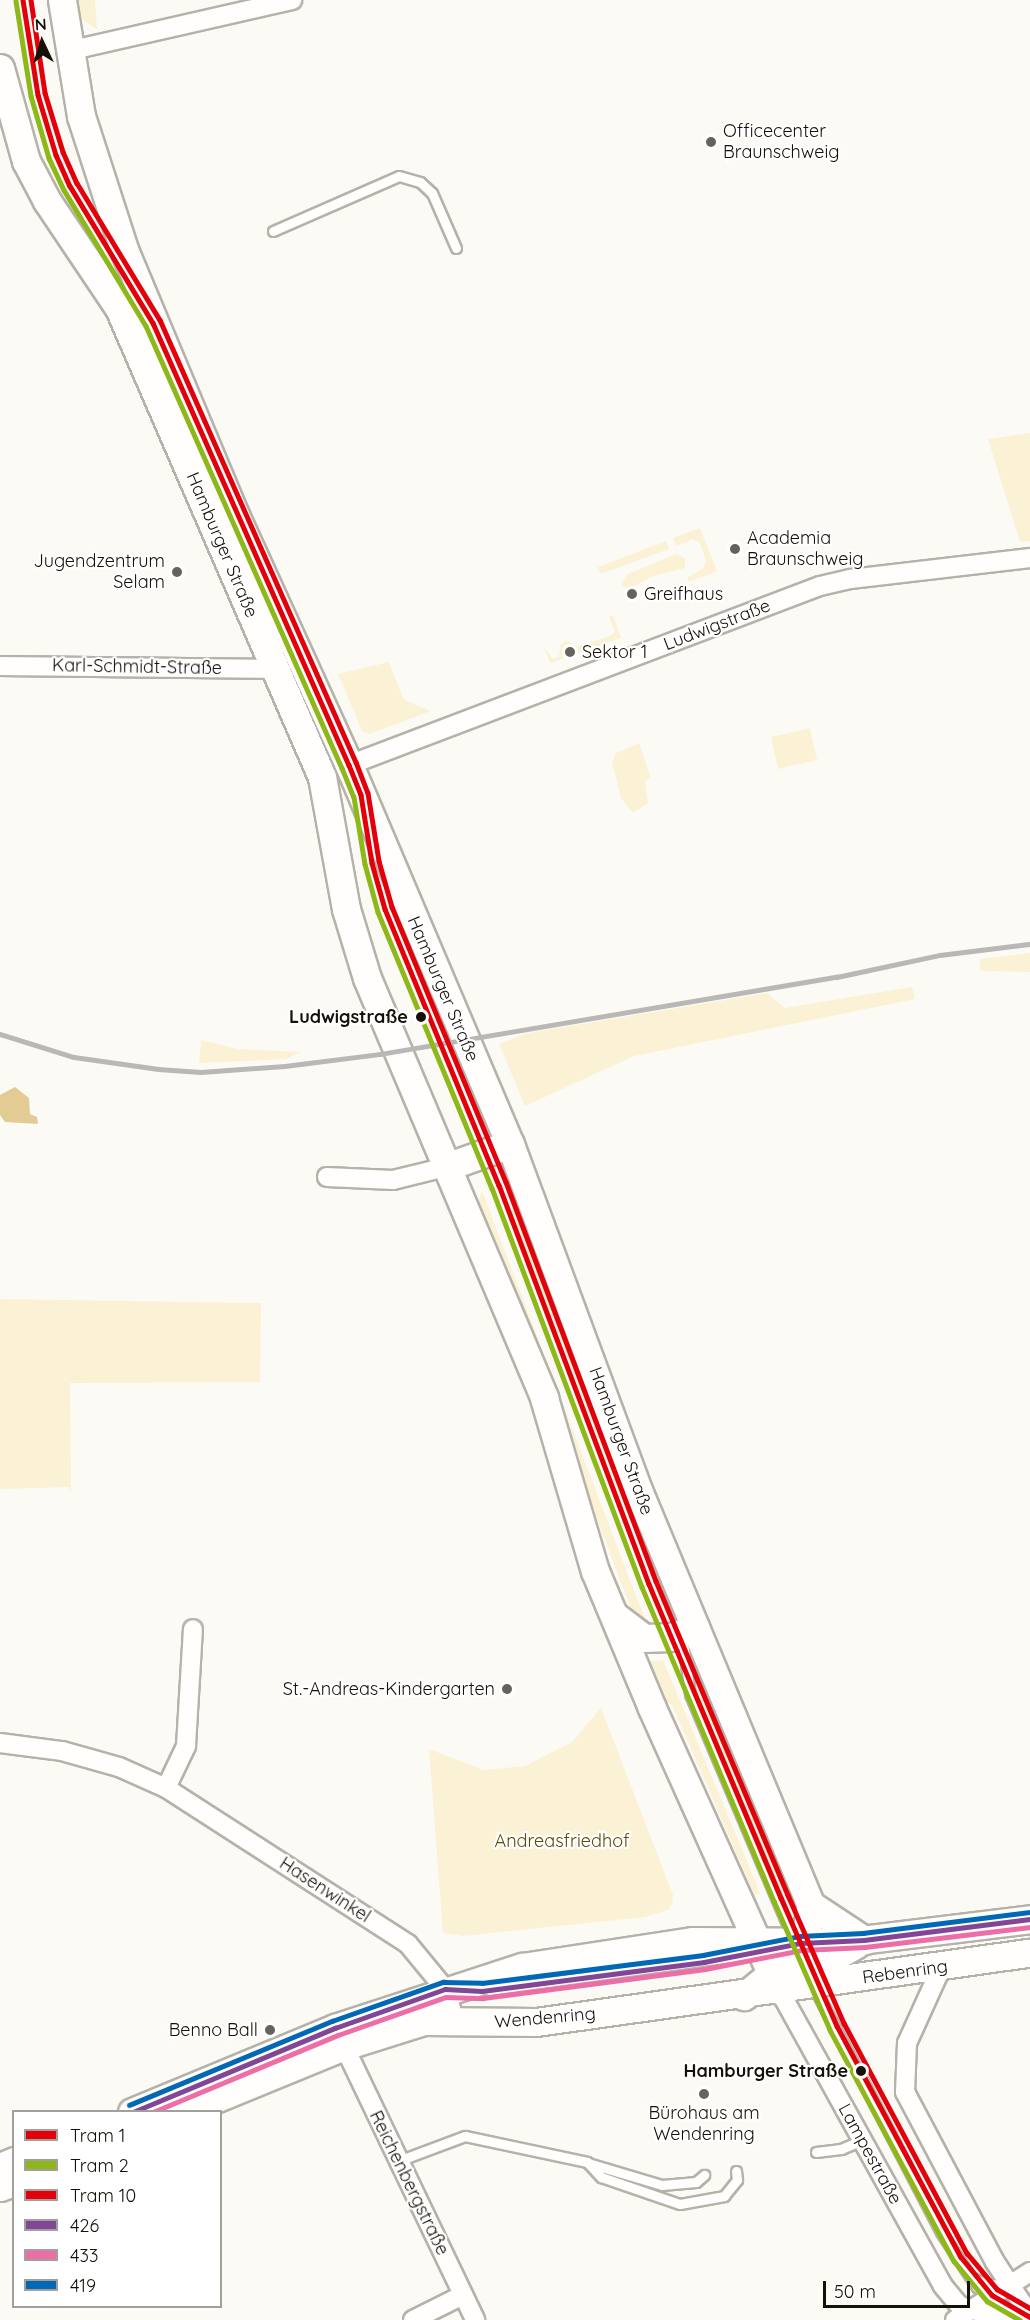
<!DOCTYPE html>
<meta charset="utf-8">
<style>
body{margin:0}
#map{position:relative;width:1030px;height:2320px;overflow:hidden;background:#fcfaf4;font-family:Quicksand,sans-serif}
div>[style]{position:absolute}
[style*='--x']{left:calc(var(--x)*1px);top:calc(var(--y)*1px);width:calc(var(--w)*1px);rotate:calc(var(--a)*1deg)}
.green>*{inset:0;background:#fbf1d4}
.water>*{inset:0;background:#e3cc93}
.roads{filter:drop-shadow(2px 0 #b5b2aa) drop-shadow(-2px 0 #b5b2aa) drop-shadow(0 2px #b5b2aa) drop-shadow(0 -2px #b5b2aa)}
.lane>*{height:9px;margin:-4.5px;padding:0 4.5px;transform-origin:4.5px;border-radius:4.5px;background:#fffefd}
.street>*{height:18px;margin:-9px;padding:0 9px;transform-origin:9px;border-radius:9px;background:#fffefd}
.primary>*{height:27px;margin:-13.5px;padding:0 13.5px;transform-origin:13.5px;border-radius:13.5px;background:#fffefd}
.rail>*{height:4.5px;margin:-2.25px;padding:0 2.25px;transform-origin:2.25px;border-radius:2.25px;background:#b9b8b6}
.bus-1>*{height:4.5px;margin:-2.25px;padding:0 2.25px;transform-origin:2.25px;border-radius:2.25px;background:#814796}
.bus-2>*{height:4.5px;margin:-2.25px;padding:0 2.25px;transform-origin:2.25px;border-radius:2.25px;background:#ed6ea7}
.bus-3>*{height:4.5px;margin:-2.25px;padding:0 2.25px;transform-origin:2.25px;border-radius:2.25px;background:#0068b4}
.tram-1>*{height:4.5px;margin:-2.25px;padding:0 2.25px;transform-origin:2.25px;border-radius:2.25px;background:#e3000b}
.tram-2>*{height:4.5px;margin:-2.25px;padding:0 2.25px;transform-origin:2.25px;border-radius:2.25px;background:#8eb819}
.tram-3>*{height:4.5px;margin:-2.25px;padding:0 2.25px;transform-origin:2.25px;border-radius:2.25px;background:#e3000b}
.dots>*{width:16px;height:16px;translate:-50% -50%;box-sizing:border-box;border:3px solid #fff;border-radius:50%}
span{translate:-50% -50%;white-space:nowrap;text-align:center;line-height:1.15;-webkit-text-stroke:4.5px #fff;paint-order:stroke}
.poi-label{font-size:18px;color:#151108}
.left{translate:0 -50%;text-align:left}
.right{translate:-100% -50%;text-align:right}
.street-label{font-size:18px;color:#151108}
.stop-label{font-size:18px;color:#151108;font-weight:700}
.park-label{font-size:18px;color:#5d4805}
.legend{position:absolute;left:12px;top:2110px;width:210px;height:198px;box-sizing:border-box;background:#fff;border:2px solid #a1a09c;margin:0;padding:8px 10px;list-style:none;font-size:18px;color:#151108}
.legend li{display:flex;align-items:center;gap:12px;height:30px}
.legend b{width:30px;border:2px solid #a1a09c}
.north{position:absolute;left:12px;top:12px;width:60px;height:60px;-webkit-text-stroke:4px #fff;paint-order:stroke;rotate:356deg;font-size:16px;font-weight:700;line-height:24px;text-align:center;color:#151108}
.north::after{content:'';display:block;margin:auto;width:21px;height:27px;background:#151108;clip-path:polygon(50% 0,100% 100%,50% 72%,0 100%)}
.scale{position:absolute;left:823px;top:2281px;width:147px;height:27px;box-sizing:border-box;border:3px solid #151108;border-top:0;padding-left:8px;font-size:18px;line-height:21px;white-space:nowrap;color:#151108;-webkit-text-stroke:4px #fff;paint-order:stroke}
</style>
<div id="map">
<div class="green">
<div style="clip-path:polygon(76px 0,95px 0,97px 30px,81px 18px)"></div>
<div style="clip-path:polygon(1030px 433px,1030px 541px,1020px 542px,988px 439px)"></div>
<div style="clip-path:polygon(700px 528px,717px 571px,689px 582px,687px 577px,703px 569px,706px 561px,700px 543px,693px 539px,676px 546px,673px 538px)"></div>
<div style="clip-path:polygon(666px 541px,669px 549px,601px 574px,598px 567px)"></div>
<div style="clip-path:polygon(676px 554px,685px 558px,685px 568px,653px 576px,629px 589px,622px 585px,626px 575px)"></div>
<div style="clip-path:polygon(613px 615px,621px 638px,550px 663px,544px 647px,553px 659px,559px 657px,561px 644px,567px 641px,578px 646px,610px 636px,615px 632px,609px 617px)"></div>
<div style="clip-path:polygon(389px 662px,404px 700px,431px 711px,369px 734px,362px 731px,338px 674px)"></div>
<div style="clip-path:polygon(810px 728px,817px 760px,778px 769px,771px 737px)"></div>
<div style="clip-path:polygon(639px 743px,650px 776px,645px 783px,648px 803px,633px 813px,621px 798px,612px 763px,616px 753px)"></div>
<div style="clip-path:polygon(1030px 953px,1030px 972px,980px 971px,980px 959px)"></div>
<div style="clip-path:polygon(912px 987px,915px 999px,634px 1056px,525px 1106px,499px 1044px,528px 1033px,767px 993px,785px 1008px)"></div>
<div style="clip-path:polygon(201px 1040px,238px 1049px,300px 1052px,287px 1059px,199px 1063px)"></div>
<div style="clip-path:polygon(482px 1191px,634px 1591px,649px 1628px,633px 1614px,548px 1390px,474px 1212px)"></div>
<div style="clip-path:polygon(515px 1209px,627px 1500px,674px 1607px,669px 1621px,511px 1212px)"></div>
<div style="clip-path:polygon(0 1299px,261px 1303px,260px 1382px,70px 1383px,71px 1492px,69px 1487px,0 1489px)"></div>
<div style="clip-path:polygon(690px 1648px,794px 1892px,782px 1893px,698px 1692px,686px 1649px)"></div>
<div style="clip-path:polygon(663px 1660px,756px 1883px,760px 1894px,754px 1894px,672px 1705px,662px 1699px,645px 1662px)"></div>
<div style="clip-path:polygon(601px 1708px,673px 1895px,672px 1904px,668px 1910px,645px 1917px,463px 1936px,443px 1933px,429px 1749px,484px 1770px,525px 1766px,572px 1742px)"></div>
</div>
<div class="water">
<div style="clip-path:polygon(15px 1087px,29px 1098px,30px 1114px,37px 1117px,38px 1124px,5px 1122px,0 1115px,0 1095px)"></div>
</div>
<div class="roads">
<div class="lane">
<div style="--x:273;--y:231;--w:137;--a:-23.6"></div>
<div style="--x:399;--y:176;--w:22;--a:16"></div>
<div style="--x:420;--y:182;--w:16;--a:43"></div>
<div style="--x:432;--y:193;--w:60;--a:66.4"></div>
<div style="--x:682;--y:1635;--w:60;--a:82.3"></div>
<div style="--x:690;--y:1694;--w:265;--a:67.1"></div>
<div style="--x:814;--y:1987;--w:276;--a:62.6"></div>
<div style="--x:941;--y:2232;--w:66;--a:56.8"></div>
<div style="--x:977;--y:2287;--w:23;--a:43"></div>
<div style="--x:994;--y:2303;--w:34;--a:30"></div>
<div style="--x:489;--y:1990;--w:272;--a:-7.8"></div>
<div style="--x:816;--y:2152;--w:25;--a:-7"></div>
<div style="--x:841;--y:2149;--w:23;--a:-23"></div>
<div style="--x:398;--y:2161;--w:72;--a:-20.5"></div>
<div style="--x:465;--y:2136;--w:125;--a:12"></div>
<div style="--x:587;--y:2162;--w:21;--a:47"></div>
<div style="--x:601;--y:2177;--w:83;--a:18.9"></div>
<div style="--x:680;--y:2204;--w:45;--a:-10.3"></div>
<div style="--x:724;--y:2196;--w:21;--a:-51"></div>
<div style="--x:737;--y:2180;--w:9;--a:-96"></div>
<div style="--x:588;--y:2163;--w:77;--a:16.6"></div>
<div style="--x:662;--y:2185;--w:34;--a:-5"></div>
<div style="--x:696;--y:2182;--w:11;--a:-41"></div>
<div style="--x:973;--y:2278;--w:14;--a:25"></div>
<div style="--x:986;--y:2284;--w:19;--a:3"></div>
</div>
<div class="street">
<div style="--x:68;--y:51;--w:230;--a:-12.8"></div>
<div style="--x:0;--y:666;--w:274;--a:0.6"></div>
<div style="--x:349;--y:765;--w:504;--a:-20.81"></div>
<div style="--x:820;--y:586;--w:32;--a:-13"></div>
<div style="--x:851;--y:579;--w:180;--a:-6.7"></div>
<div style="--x:327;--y:1177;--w:66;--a:2.6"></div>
<div style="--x:393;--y:1180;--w:55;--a:-13.8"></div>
<div style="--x:0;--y:1743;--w:63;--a:7.4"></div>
<div style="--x:62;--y:1751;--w:59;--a:15.7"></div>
<div style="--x:119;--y:1767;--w:51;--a:24.1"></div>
<div style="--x:166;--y:1788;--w:288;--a:32.8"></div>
<div style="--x:408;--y:1944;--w:58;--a:50.6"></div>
<div style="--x:445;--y:1989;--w:31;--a:73"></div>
<div style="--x:166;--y:1788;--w:47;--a:-64.5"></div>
<div style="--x:186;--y:1746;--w:117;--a:-86.6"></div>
<div style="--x:942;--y:1966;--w:85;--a:114.4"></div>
<div style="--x:907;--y:2043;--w:49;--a:92.3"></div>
<div style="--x:905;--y:2092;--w:192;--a:62.1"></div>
<div style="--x:995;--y:2262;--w:64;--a:56.6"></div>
<div style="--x:779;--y:1990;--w:338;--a:61"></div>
<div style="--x:943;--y:2286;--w:26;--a:50"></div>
<div style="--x:960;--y:2306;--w:50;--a:16.3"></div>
<div style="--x:344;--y:2046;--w:304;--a:64.4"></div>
<div style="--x:413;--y:2320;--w:56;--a:-26.6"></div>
<div style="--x:955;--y:2320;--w:89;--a:-32.6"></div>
</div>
<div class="primary">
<div style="--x:62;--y:0;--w:118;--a:80.7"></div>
<div style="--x:81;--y:116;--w:143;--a:72.1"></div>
<div style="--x:125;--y:252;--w:285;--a:67.3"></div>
<div style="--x:235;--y:515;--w:275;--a:65.5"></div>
<div style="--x:349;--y:765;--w:412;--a:67"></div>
<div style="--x:510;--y:1144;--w:369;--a:69.7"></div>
<div style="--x:638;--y:1490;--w:450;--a:67.4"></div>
<div style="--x:811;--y:1905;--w:22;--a:100"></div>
<div style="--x:807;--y:1927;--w:31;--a:115"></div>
<div style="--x:794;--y:1955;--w:65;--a:140.6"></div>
<div style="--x:0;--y:68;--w:97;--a:74.4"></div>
<div style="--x:26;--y:161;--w:45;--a:62.3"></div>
<div style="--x:47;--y:201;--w:129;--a:56.1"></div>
<div style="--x:119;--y:308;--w:511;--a:66.6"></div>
<div style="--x:322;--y:777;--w:134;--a:79.7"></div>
<div style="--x:346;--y:909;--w:72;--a:73.1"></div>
<div style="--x:367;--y:978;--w:456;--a:67.1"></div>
<div style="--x:544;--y:1398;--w:180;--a:73.6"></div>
<div style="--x:595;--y:1571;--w:148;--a:67.4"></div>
<div style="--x:652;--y:1708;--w:309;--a:65.8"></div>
<div style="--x:446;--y:1167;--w:68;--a:-19.8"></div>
<div style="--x:615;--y:1616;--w:36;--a:37"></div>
<div style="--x:644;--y:1638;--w:27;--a:-2"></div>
<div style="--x:671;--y:1637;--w:26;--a:-21"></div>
<div style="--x:811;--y:1905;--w:64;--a:33.4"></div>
<div style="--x:785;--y:1985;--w:81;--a:-29.7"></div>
<div style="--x:132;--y:2112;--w:220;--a:-22.5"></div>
<div style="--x:335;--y:2028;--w:197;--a:-18.1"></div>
<div style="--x:522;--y:1967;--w:172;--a:-8.7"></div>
<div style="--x:692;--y:1941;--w:152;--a:0.4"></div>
<div style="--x:844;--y:1942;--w:187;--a:-7"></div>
<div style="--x:183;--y:2112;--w:174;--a:-22.3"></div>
<div style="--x:344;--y:2046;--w:84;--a:-17.4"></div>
<div style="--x:424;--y:2021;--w:112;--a:0.5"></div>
<div style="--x:536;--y:2022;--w:499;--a:-8"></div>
<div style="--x:0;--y:2167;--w:15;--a:-23"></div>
<div style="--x:0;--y:2187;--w:15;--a:-20"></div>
</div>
</div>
<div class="rail">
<div style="--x:0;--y:1034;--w:77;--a:17.3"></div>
<div style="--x:74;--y:1057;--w:85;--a:8.1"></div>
<div style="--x:158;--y:1069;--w:43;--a:4"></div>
<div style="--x:201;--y:1072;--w:84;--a:-4.1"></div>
<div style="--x:285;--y:1066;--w:96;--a:-7.2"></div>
<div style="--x:380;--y:1054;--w:463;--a:-9.6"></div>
<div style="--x:837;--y:977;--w:105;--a:-12.1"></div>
<div style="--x:940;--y:955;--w:91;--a:-7"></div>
</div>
<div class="bus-1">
<div style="--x:133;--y:2112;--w:219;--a:-22.6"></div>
<div style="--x:335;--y:2028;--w:117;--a:-19.5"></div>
<div style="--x:445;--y:1989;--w:37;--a:3"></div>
<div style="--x:482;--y:1991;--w:224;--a:-7.4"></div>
<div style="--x:704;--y:1962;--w:99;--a:-11.1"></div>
<div style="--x:801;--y:1943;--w:63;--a:-2.7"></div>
<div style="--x:864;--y:1940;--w:167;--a:-7.2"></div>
</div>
<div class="bus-2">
<div style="--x:153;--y:2112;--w:200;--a:-22.6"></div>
<div style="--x:338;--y:2035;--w:114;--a:-19.4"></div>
<div style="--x:446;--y:1997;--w:37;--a:2"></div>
<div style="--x:483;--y:1998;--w:224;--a:-7.4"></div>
<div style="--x:705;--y:1969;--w:99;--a:-11.1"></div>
<div style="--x:802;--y:1950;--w:63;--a:-2.7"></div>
<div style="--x:865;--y:1947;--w:166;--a:-6.9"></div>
</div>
<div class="bus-3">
<div style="--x:129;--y:2105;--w:220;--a:-22.5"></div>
<div style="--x:332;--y:2021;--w:118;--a:-19.4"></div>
<div style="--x:443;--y:1982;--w:39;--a:1"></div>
<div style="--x:482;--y:1983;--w:223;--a:-7.2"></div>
<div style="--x:703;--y:1955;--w:99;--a:-11.1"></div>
<div style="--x:800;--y:1936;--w:63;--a:-2.7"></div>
<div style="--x:863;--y:1933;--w:167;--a:-7.2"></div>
</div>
<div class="tram-1">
<div style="--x:23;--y:0;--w:96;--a:81"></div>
<div style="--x:38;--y:95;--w:63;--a:73.3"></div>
<div style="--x:56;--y:155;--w:34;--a:66"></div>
<div style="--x:70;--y:186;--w:160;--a:58.8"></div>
<div style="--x:153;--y:323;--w:484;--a:66.1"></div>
<div style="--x:349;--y:765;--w:32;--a:68"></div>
<div style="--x:361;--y:795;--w:69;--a:80.8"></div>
<div style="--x:372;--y:863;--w:48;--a:74.2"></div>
<div style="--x:385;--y:909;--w:299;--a:67.6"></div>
<div style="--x:499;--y:1185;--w:426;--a:69.4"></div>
<div style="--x:649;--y:1584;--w:341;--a:67.2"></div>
<div style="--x:781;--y:1898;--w:140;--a:66.4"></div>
<div style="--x:837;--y:2026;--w:262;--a:61.8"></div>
<div style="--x:961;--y:2257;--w:49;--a:50.8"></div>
<div style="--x:992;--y:2295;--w:44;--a:30.1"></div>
</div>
<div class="tram-2">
<div style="--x:16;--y:1;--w:96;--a:81"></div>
<div style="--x:31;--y:96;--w:65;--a:73.8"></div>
<div style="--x:49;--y:158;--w:35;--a:65"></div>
<div style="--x:64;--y:190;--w:159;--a:58.9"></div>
<div style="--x:146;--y:326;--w:484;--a:66.1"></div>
<div style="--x:342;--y:768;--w:31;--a:68"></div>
<div style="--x:354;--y:797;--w:68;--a:80.7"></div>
<div style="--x:365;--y:864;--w:50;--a:74.8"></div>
<div style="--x:378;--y:912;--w:299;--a:67.6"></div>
<div style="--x:492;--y:1188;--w:426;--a:69.4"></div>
<div style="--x:642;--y:1587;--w:341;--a:67.2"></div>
<div style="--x:774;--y:1901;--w:141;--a:66.5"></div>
<div style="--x:830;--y:2030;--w:262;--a:61.8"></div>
<div style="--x:954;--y:2261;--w:52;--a:50.5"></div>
<div style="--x:987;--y:2301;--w:38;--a:30"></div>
</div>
<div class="tram-3">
<div style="--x:31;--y:0;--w:94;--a:81.4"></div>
<div style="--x:45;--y:93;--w:62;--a:73"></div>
<div style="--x:63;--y:152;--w:34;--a:66"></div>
<div style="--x:77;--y:183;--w:160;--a:58.8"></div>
<div style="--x:160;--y:320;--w:484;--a:66.1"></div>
<div style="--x:356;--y:762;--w:33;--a:69"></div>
<div style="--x:368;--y:793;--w:69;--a:80.8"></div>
<div style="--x:379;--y:861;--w:48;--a:74.2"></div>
<div style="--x:392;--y:907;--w:298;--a:67.5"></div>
<div style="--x:506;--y:1182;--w:426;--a:69.4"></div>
<div style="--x:656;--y:1581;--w:341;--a:67.2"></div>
<div style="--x:788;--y:1895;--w:140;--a:66.4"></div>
<div style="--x:844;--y:2023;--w:261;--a:61.9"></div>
<div style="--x:967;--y:2253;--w:47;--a:50.2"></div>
<div style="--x:997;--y:2289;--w:38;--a:30"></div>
</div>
<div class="dots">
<div style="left:711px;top:142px;background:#66635b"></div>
<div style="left:735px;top:549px;background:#66635b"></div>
<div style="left:177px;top:572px;background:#66635b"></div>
<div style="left:632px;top:594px;background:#66635b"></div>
<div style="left:570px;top:652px;background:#66635b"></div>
<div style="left:421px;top:1017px;background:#151108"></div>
<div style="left:507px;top:1689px;background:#66635b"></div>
<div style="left:270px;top:2030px;background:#66635b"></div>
<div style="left:861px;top:2071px;background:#151108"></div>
<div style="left:704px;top:2094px;background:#66635b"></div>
</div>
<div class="poi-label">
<span class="left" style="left:723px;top:142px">Officecenter<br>Braunschweig</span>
<span class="left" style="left:747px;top:549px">Academia<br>Braunschweig</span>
<span class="right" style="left:165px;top:572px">Jugendzentrum<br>Selam</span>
<span class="left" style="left:644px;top:594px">Greifhaus</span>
<span class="left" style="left:582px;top:652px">Sektor 1</span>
<span class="right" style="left:495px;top:1689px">St.-Andreas-Kindergarten</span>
<span class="right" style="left:258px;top:2030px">Benno Ball</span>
<span style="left:704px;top:2124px">Bürohaus am<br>Wendenring</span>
</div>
<div class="street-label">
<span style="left:222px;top:545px;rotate:67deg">Hamburger Straße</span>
<span style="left:717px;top:625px;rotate:-21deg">Ludwigstraße</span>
<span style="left:137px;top:667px;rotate:1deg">Karl-Schmidt-Straße</span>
<span style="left:443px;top:989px;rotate:67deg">Hamburger Straße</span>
<span style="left:621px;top:1441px;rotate:70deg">Hamburger Straße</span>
<span style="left:325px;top:1890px;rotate:33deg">Hasenwinkel</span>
<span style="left:905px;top:1972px;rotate:-8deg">Rebenring</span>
<span style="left:545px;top:2018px;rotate:-5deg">Wendenring</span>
<span style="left:870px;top:2154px;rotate:61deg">Lampestraße</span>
<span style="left:409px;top:2183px;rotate:64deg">Reichenbergstraße</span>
</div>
<div class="stop-label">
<span class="right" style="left:408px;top:1017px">Ludwigstraße</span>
<span class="right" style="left:848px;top:2071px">Hamburger Straße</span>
</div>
<div class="park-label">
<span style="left:562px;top:1841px">Andreasfriedhof</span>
</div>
<ul class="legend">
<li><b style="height:8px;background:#e3000b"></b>Tram 1</li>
<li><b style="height:8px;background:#8eb819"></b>Tram 2</li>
<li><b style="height:8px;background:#e3000b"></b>Tram 10</li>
<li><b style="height:8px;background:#814796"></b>426</li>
<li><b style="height:8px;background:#ed6ea7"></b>433</li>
<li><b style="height:8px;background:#0068b4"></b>419</li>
</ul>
<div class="north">N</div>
<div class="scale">50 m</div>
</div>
